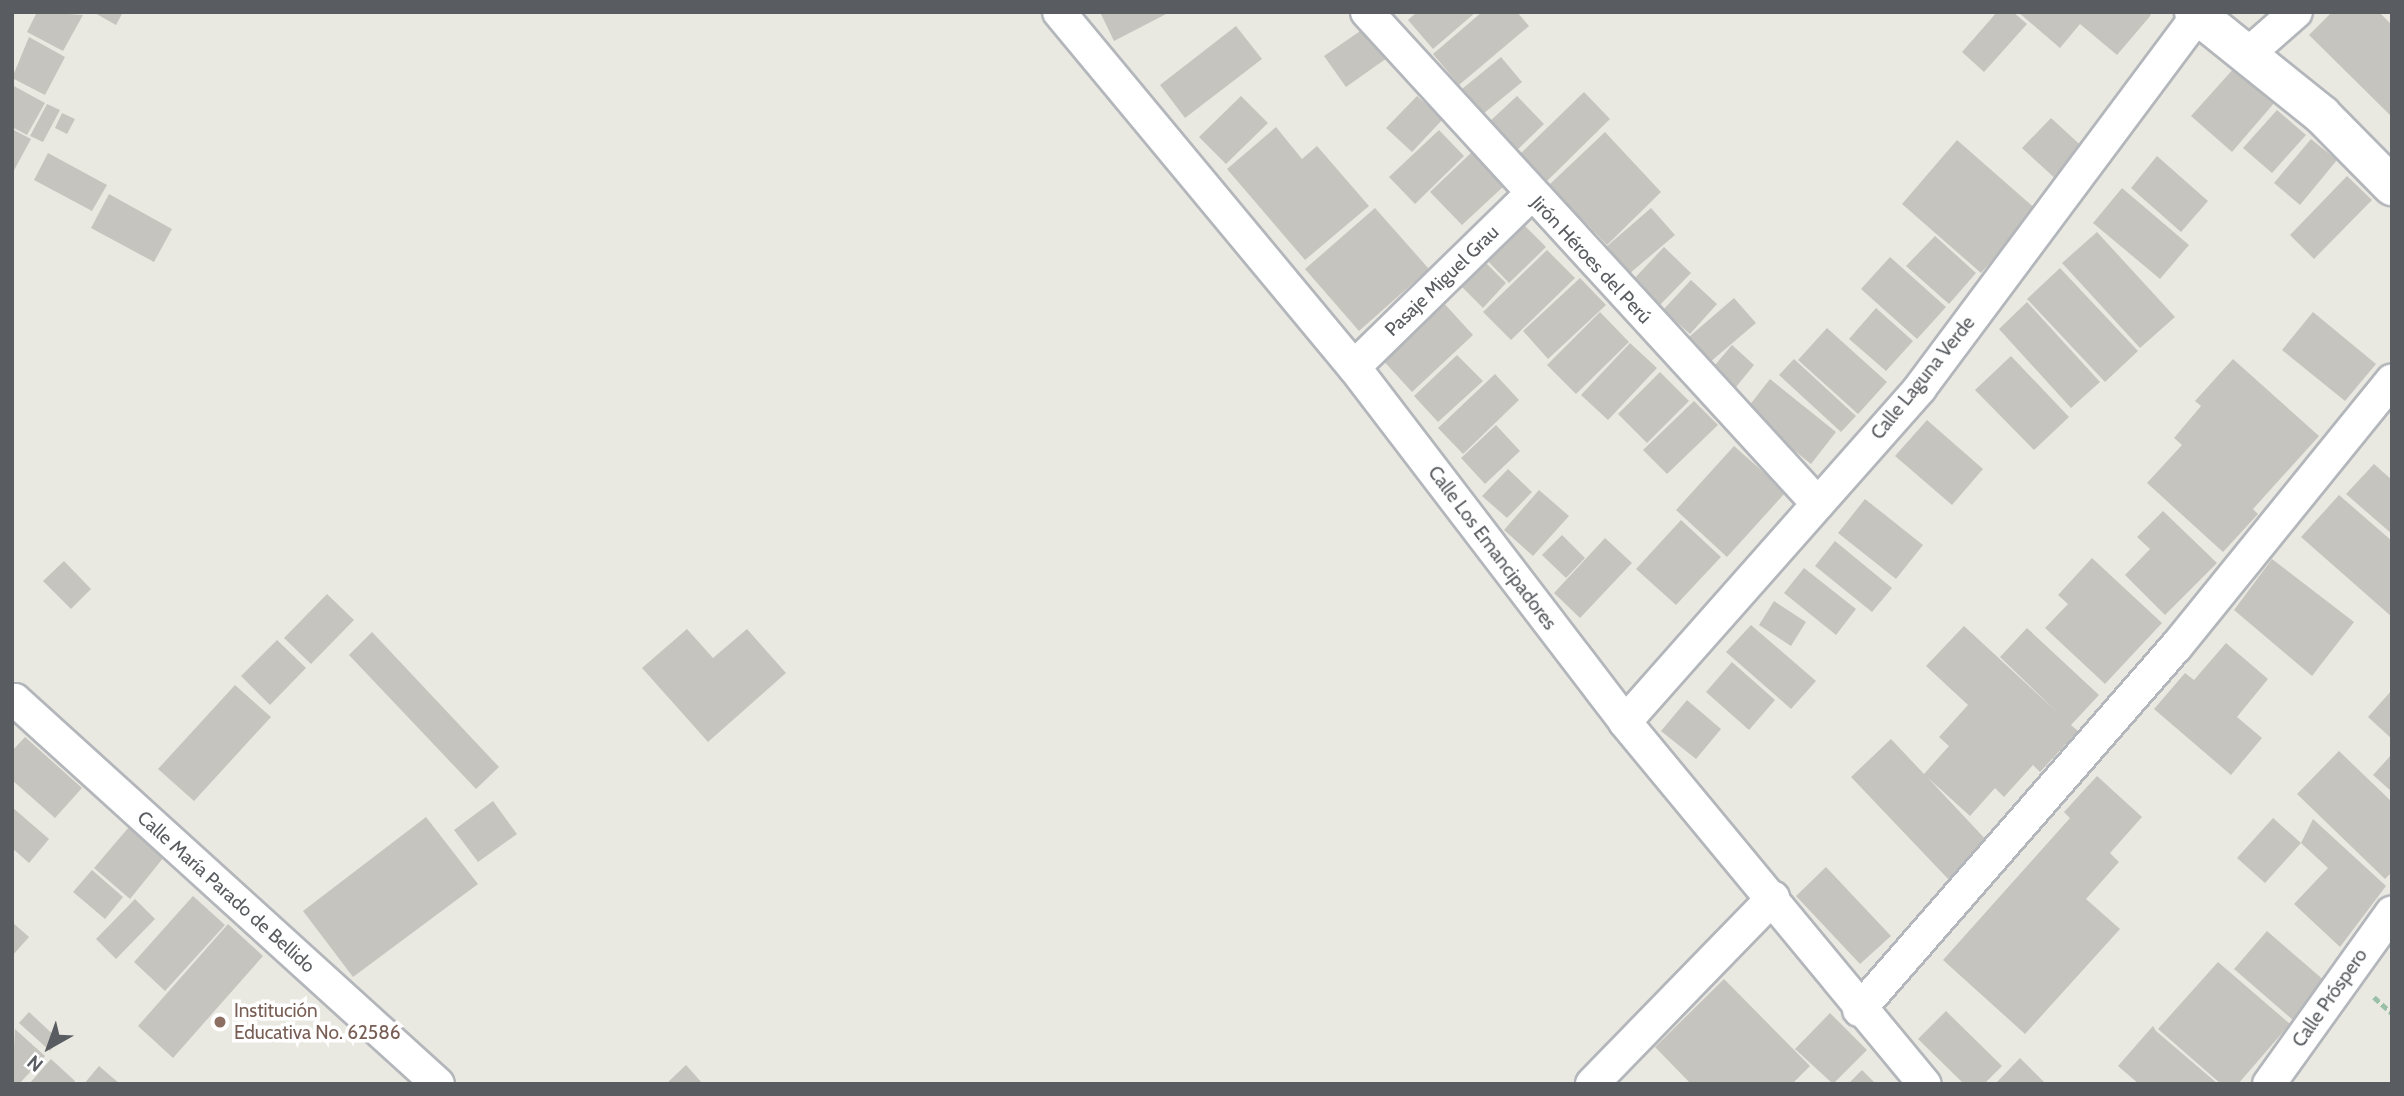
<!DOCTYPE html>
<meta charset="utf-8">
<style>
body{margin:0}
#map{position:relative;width:2404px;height:1096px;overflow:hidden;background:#eae9e1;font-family:Cabin,sans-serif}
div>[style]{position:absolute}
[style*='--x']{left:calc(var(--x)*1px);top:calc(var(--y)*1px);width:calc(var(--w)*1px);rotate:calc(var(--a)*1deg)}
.building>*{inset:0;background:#c6c4be}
.path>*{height:4.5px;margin-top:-2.25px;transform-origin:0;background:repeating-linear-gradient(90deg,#9ac0a7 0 7px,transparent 0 10.5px)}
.roads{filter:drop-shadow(2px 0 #b3b6ba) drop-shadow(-2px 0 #b3b6ba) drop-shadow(0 2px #b3b6ba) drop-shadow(0 -2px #b3b6ba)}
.street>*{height:32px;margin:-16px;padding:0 16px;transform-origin:16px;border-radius:16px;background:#fff}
.secondary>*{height:38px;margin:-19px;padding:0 19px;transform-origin:19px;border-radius:19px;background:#fff}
.dots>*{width:19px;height:19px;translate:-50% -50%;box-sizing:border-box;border:4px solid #fff;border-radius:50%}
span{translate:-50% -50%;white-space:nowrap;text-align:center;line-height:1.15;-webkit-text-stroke:7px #fff;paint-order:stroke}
.street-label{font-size:19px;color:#595c60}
.education-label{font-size:19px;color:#785e54}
.left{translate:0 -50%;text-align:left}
.frame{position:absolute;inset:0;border:14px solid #595c60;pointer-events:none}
.north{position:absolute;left:14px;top:1012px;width:70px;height:70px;-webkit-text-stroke:5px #fff;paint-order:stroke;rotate:220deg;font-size:19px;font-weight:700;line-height:28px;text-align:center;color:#595c60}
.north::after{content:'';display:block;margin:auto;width:24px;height:32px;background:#595c60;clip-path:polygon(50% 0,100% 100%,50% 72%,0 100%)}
</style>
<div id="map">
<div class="building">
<div style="clip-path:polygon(37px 12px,83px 15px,63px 51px,27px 32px)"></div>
<div style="clip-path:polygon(93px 12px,123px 12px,116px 25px)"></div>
<div style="clip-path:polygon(1100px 12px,1170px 12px,1114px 41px)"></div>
<div style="clip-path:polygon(1417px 12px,1476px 12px,1433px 49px,1408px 20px)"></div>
<div style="clip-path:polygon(1482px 12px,1517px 12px,1529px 26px,1459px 85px,1433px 54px)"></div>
<div style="clip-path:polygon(1997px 12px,2013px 12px,2027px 24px,1984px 72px,1962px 52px)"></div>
<div style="clip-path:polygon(2018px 12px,2148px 12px,2151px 15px,2117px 55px,2080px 24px,2060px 48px)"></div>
<div style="clip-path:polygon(2332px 12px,2379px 12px,2392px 25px,2392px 117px,2309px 35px)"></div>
<div style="clip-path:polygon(1236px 26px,1262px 59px,1185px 118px,1160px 85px)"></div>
<div style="clip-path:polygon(1366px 27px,1387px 58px,1346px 87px,1324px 56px)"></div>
<div style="clip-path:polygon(29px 37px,65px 57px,45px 95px,12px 78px)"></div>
<div style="clip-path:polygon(1501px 57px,1522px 82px,1483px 114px,1462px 89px)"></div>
<div style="clip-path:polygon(2235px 67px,2275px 102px,2232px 152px,2191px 116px)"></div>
<div style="clip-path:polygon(12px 85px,45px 103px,27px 135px,12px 127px)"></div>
<div style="clip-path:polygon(1584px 92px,1610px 119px,1546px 182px,1520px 154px)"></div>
<div style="clip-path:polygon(1241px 96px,1268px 123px,1226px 164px,1199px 137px)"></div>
<div style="clip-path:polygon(1417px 96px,1443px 119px,1412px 152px,1386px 128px)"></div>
<div style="clip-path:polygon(1517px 96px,1544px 124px,1515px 152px,1488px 123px)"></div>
<div style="clip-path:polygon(47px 104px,60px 110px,43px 142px,30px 136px)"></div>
<div style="clip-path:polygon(2277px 110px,2306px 135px,2272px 173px,2243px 148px)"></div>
<div style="clip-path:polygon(62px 113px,75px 119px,67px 134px,55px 128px)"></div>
<div style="clip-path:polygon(2051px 118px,2087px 151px,2058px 181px,2022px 148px)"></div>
<div style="clip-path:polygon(1276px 127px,1302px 159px,1317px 146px,1369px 206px,1305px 260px,1227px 169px)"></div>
<div style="clip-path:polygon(12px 129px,31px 139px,12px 174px)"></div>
<div style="clip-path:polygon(1439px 130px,1464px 156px,1415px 204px,1389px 177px)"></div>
<div style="clip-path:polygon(1605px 132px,1661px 192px,1607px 245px,1549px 185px)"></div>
<div style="clip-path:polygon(2311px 139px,2337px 160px,2300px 205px,2274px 183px)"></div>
<div style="clip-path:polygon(1957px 140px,2037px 210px,1981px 273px,1902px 204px)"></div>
<div style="clip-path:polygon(1473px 151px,1505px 185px,1462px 225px,1430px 192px)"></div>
<div style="clip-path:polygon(48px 153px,107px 185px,92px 211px,34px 180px)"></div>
<div style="clip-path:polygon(2157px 156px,2208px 201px,2181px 232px,2131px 188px)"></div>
<div style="clip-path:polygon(2347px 176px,2372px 200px,2314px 259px,2290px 235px)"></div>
<div style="clip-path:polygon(2122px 188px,2189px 245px,2160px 279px,2093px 223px)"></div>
<div style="clip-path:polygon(109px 194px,172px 229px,154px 262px,91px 228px)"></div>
<div style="clip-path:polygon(1375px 208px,1429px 269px,1359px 331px,1305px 269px)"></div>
<div style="clip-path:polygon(1651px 208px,1675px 235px,1629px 274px,1606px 247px)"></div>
<div style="clip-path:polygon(1521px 222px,1546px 247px,1509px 283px,1484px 257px)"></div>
<div style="clip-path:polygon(2097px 232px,2175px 317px,2140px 348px,2062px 263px)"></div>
<div style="clip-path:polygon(1935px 236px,1976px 273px,1949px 304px,1906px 266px)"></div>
<div style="clip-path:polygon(1664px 247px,1691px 273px,1657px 308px,1631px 282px)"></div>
<div style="clip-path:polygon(1547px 250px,1575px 278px,1511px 340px,1483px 312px)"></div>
<div style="clip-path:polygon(1890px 257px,1946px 307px,1917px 339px,1861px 289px)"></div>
<div style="clip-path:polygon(1482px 259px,1506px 283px,1483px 308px,1458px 283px)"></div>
<div style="clip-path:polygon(2060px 268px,2138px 351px,2105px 382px,2027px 299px)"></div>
<div style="clip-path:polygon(1580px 278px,1606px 305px,1548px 359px,1523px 331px)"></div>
<div style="clip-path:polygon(1691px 280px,1717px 304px,1690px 334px,1663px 310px)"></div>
<div style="clip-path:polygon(1734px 298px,1756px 323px,1703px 368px,1682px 343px)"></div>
<div style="clip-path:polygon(1441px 300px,1473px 335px,1412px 392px,1380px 357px)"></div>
<div style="clip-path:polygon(2027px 302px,2100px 382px,2071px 408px,1999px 329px)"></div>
<div style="clip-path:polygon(1876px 308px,1913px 341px,1886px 371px,1849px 339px)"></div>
<div style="clip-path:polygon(1600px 312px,1629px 342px,1576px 394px,1547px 365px)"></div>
<div style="clip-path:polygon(2313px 312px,2376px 364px,2345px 401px,2282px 350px)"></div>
<div style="clip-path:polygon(1827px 328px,1887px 382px,1858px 414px,1798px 360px)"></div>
<div style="clip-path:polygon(1630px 343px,1657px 368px,1608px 420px,1581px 395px)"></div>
<div style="clip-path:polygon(1732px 345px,1754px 365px,1732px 392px,1709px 372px)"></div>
<div style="clip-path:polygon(1457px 355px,1483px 381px,1438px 422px,1414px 396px)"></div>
<div style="clip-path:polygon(2011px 356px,2069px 417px,2034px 450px,1975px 390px)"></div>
<div style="clip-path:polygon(1794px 359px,1856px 416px,1841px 432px,1779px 375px)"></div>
<div style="clip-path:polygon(2233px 359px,2319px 436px,2253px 509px,2258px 514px,2223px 552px,2147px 483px,2182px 445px,2174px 438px,2201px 406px,2195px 401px)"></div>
<div style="clip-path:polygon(1660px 372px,1689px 401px,1647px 443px,1618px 414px)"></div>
<div style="clip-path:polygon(1495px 374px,1519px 400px,1463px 454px,1438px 428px)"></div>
<div style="clip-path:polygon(1770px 379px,1836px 432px,1811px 464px,1745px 411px)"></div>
<div style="clip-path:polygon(1694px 401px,1718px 425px,1667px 474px,1643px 450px)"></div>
<div style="clip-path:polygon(1927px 420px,1983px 469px,1952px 505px,1895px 456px)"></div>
<div style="clip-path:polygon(1496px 425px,1520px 451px,1485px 484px,1461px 458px)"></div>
<div style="clip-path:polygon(1734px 446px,1786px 492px,1727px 557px,1676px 510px)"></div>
<div style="clip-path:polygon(2374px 464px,2392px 480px,2392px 534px,2346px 494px)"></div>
<div style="clip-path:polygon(1508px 469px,1532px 492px,1507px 518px,1482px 496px)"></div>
<div style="clip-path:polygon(1539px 490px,1569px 516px,1533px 556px,1504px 530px)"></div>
<div style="clip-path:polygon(2339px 495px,2392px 541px,2392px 617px,2301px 537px)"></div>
<div style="clip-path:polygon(1865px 499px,1923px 545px,1896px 579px,1838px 533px)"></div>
<div style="clip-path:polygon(2163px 511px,2217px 563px,2165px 615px,2125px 575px,2150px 549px,2137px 537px)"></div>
<div style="clip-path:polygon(1681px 520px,1721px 557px,1676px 605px,1636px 569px)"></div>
<div style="clip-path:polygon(1562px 535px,1585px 558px,1566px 578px,1542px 555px)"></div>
<div style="clip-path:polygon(1605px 538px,1632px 563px,1580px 618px,1554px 593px)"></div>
<div style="clip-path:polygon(1835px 541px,1892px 588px,1872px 612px,1815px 566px)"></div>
<div style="clip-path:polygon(2092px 558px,2162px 623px,2105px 684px,2045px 628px,2068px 604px,2058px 595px)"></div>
<div style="clip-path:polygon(2272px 559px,2354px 622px,2312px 676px,2234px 610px)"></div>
<div style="clip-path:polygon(64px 561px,91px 589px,71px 609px,43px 581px)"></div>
<div style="clip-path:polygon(1804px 568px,1856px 609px,1836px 635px,1784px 593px)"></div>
<div style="clip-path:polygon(327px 594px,354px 620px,311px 664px,284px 638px)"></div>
<div style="clip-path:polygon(1774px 601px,1806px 622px,1791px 646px,1759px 625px)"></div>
<div style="clip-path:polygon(1751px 625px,1816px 681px,1791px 709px,1726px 652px)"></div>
<div style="clip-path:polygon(1964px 626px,2058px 713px,2000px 657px,2027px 628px,2099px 695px,2071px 725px,2078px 731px,2040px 772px,2033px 765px,2004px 797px,1995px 788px,1970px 816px,1927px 777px,1990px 844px,1950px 881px,1851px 777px,1891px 739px,1924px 774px,1949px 746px,1939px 737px,1968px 705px,1926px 666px)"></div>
<div style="clip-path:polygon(687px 629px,713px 658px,747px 629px,786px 673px,708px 742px,642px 668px)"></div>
<div style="clip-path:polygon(372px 632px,499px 767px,476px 789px,349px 655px)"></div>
<div style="clip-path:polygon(277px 640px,306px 668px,270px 705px,241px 676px)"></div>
<div style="clip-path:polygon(2226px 643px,2268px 679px,2237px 717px,2262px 738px,2231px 775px,2154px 709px,2185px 673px,2194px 680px)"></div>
<div style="clip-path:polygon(1732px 662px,1775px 700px,1749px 730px,1706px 692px)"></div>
<div style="clip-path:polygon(235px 685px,271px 717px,194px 801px,158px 769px)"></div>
<div style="clip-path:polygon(2392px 690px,2392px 739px,2368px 717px)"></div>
<div style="clip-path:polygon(1687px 700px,1721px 729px,1696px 759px,1661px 731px)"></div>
<div style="clip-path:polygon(25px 737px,82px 788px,55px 818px,12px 780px,12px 751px)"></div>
<div style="clip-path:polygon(2339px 751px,2392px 802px,2392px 872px,2385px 879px,2297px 794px)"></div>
<div style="clip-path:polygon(2392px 754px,2392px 792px,2373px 775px)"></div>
<div style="clip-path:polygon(2097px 776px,2142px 817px,2110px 853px,2119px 862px,2086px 899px,2120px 929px,2025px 1034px,1943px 960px,2070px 818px,2064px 812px)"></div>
<div style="clip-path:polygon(493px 801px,517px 834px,478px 862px,454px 830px)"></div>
<div style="clip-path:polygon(12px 807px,49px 839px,29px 863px,12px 848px)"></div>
<div style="clip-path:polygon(426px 817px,478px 884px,353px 977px,303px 911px)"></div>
<div style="clip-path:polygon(2273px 818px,2301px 843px,2265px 883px,2237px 858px)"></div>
<div style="clip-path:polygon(2313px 819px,2386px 886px,2340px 947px,2294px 904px,2328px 868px,2301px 843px)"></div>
<div style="clip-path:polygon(129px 827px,164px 857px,130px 899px,94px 868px)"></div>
<div style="clip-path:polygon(1826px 867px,1891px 936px,1860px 964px,1796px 896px)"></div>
<div style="clip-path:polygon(92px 870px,123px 897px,105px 919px,73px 892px)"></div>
<div style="clip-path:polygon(193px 896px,225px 925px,165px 991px,134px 962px)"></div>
<div style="clip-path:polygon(135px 899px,155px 919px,116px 959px,96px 939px)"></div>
<div style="clip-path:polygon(12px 922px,29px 937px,12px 956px)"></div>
<div style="clip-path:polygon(228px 924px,263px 956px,173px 1058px,138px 1026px)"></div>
<div style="clip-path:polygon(2267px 931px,2326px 982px,2293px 1020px,2234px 969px)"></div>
<div style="clip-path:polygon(2218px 962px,2290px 1024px,2238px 1084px,2221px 1084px,2158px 1029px)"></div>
<div style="clip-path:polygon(1724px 979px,1810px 1066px,1792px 1084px,1691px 1084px,1655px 1047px)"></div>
<div style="clip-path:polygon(1946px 1011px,2002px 1066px,1984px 1084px,1964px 1084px,1918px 1039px)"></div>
<div style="clip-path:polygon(29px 1012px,59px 1040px,50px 1051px,19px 1023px)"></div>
<div style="clip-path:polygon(1830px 1013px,1867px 1050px,1833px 1084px,1795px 1049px)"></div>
<div style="clip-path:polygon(2153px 1026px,2156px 1031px,2218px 1084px,2139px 1084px,2118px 1066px)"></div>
<div style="clip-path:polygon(15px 1029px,45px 1056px,19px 1084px,12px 1084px)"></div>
<div style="clip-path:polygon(2020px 1058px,2046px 1084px,1995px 1084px)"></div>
<div style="clip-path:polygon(51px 1059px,75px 1081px,72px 1084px,29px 1084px)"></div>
<div style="clip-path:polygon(686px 1065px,703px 1084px,666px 1084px)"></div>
<div style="clip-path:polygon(99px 1066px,120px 1084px,84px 1084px)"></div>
<div style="clip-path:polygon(1862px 1070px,1876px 1084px,1848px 1084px)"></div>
</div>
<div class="path">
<div style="--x:2374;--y:997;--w:24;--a:42"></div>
</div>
<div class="roads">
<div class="street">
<div style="--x:1059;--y:12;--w:462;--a:50.3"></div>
<div style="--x:1354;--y:367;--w:447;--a:52.6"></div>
<div style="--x:1625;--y:722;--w:470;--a:50.4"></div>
<div style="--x:1367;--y:12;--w:667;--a:47.49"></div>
<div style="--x:2247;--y:55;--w:65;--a:-41.3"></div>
<div style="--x:1354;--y:367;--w:246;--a:-44.3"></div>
<div style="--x:12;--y:703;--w:4;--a:-45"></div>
<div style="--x:15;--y:700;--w:571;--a:42.23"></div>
<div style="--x:1625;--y:722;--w:446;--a:-48.5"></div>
<div style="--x:1920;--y:388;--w:465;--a:-53.3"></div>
<div style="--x:1859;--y:1010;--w:482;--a:-48.9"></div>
<div style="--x:2176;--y:647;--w:343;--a:-51"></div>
<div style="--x:1592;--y:1084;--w:260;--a:-45.8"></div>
<div style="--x:2269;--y:1084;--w:211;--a:-54.4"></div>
</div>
<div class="secondary">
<div style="--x:2194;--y:12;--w:164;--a:38.8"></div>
<div style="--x:2322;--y:115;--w:100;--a:45.4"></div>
</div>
</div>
<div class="dots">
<div style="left:220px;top:1022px;background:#8d6e63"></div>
</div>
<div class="street-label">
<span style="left:1591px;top:260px;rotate:47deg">Jirón Héroes del Perú</span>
<span style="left:1442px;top:281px;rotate:-44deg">Pasaje Miguel Grau</span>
<span style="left:1923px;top:378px;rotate:-51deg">Calle Laguna Verde</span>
<span style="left:1492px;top:548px;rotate:53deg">Calle Los Emancipadores</span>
<span style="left:226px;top:892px;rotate:42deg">Calle María Parado de Bellido</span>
<span style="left:2330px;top:998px;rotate:-55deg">Calle Próspero</span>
</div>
<div class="education-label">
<span class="left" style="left:234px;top:1022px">Institución<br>Educativa No. 62586</span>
</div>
<div class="frame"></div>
<div class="north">N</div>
</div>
